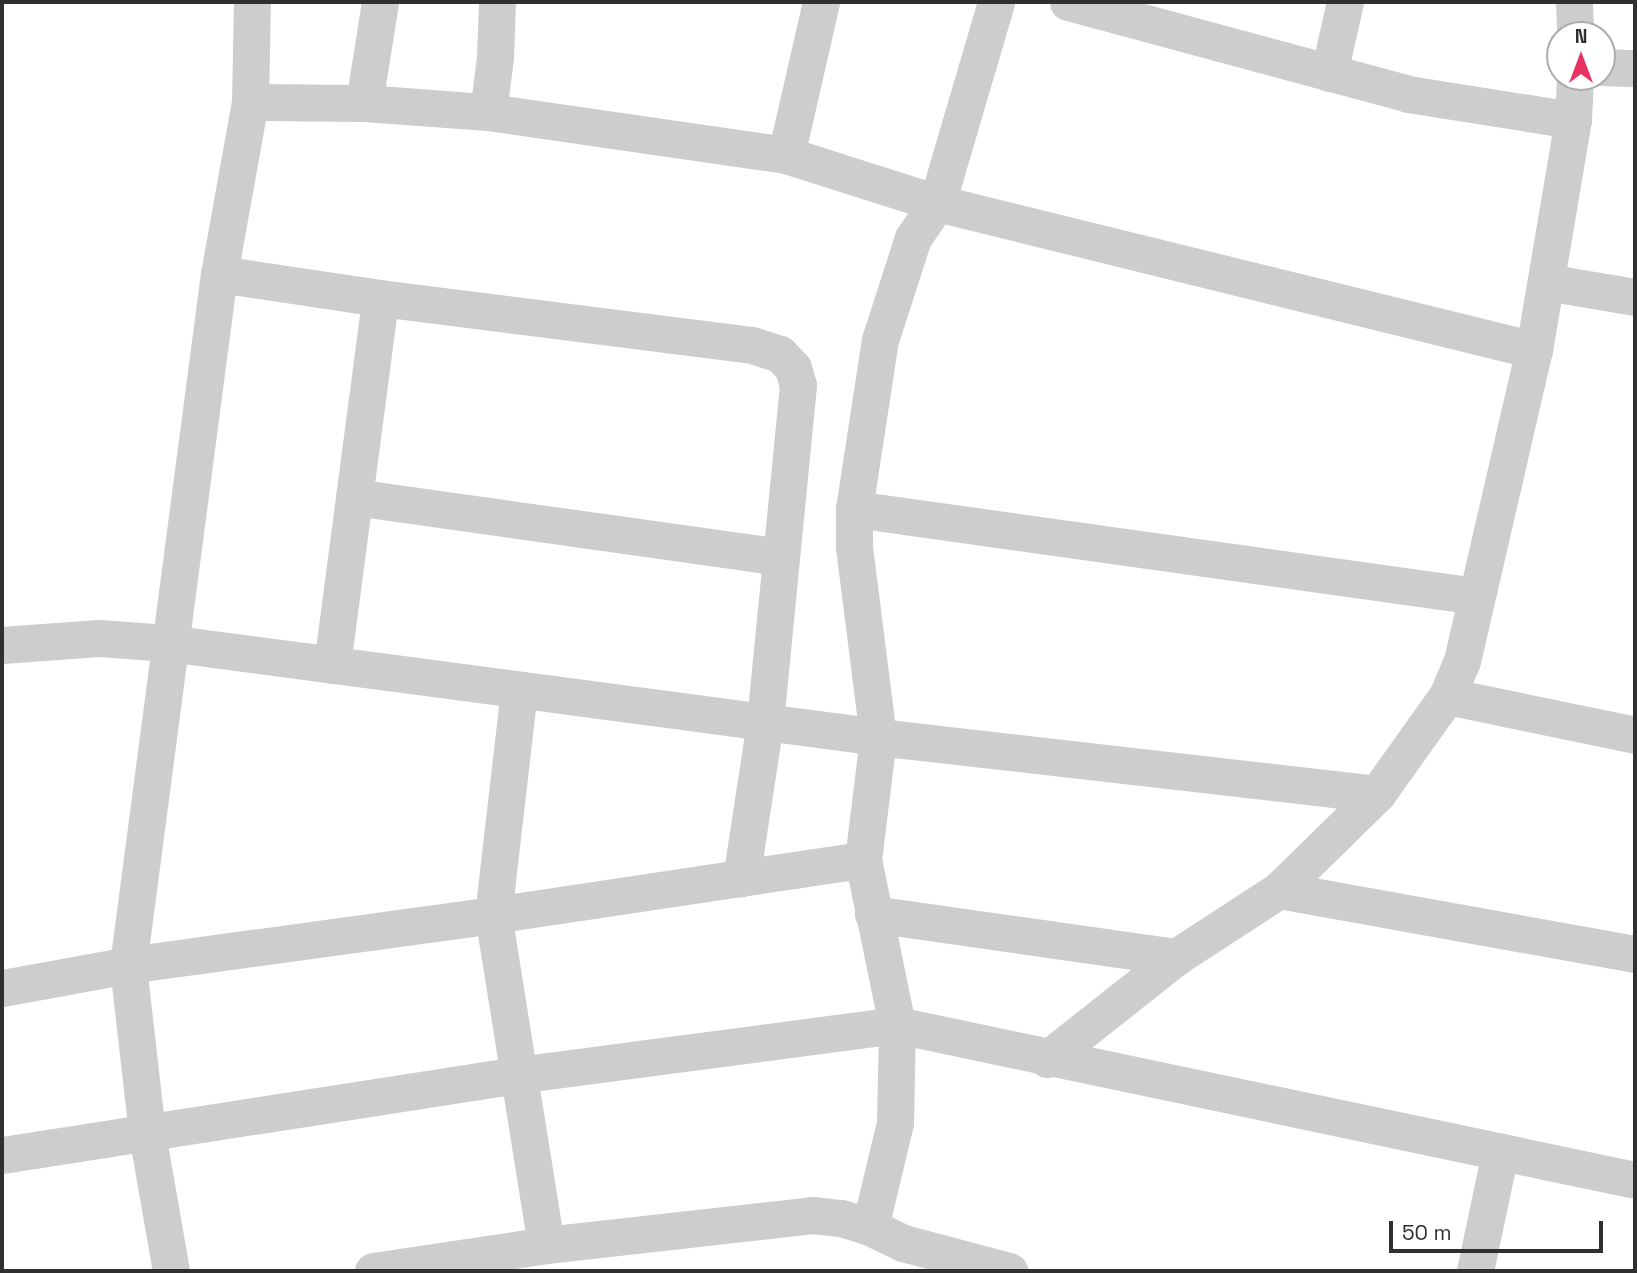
<!DOCTYPE html>
<style>
body{margin:0}
#map{position:relative;width:1637px;height:1273px;overflow:hidden;background:#fff;font-family:"Space Grotesk",sans-serif}
div>[style]{position:absolute}
[style*='--x']{left:calc(var(--x)*1px);top:calc(var(--y)*1px);width:calc(var(--w)*1px);rotate:calc(var(--a)*1deg)}
.minor>*{height:37px;margin:-18.5px;padding:0 18.5px;transform-origin:18.5px;border-radius:18.5px;background:#cdcdcd}
span{translate:-50% -50%;white-space:nowrap;text-align:center;line-height:1.15;-webkit-text-stroke:7px #fff;paint-order:stroke}
.frame{position:absolute;inset:0;border:4px solid #303030;pointer-events:none}
.north{position:absolute;left:1546px;top:21px;width:70px;height:70px;box-sizing:border-box;background:#fff;border:2px solid #acacac;border-radius:50%;rotate:0deg;font-size:19px;font-weight:700;line-height:28px;text-align:center;color:#303030}
.north::after{content:'';display:block;margin:auto;width:24px;height:32px;background:#e63363;clip-path:polygon(50% 0,100% 100%,50% 72%,0 100%)}
.scale{position:absolute;left:1389px;top:1221px;width:214px;height:32px;box-sizing:border-box;border:4px solid #303030;border-top:0;padding-left:9px;font-size:21px;line-height:24px;white-space:nowrap;color:#303030;-webkit-text-stroke:5px #fff;paint-order:stroke}
</style>
<div id="map">
<div class="minor">
<div style="--x:1068;--y:2;--w:352;--a:15.1"></div>
<div style="--x:1408;--y:94;--w:167;--a:9"></div>
<div style="--x:1574;--y:2;--w:33;--a:88"></div>
<div style="--x:1602;--y:67;--w:33;--a:2"></div>
<div style="--x:1329;--y:73;--w:73;--a:-77.3"></div>
<div style="--x:250;--y:102;--w:114;--a:0.5"></div>
<div style="--x:364;--y:103;--w:124;--a:4.2"></div>
<div style="--x:488;--y:112;--w:301;--a:8.2"></div>
<div style="--x:786;--y:155;--w:158;--a:17.6"></div>
<div style="--x:937;--y:203;--w:615;--a:13.83"></div>
<div style="--x:364;--y:103;--w:102;--a:-81"></div>
<div style="--x:488;--y:112;--w:55;--a:-82.7"></div>
<div style="--x:495;--y:57;--w:55;--a:-87.9"></div>
<div style="--x:786;--y:155;--w:157;--a:-77.1"></div>
<div style="--x:219;--y:274;--w:175;--a:-79.8"></div>
<div style="--x:250;--y:102;--w:100;--a:-88.9"></div>
<div style="--x:1546;--y:282;--w:90;--a:9.6"></div>
<div style="--x:354;--y:497;--w:430;--a:8"></div>
<div style="--x:854;--y:509;--w:628;--a:7.96"></div>
<div style="--x:2;--y:645;--w:97;--a:-4.1"></div>
<div style="--x:99;--y:638;--w:69;--a:4.1"></div>
<div style="--x:168;--y:643;--w:716;--a:7.54"></div>
<div style="--x:878;--y:737;--w:502;--a:6.52"></div>
<div style="--x:332;--y:665;--w:370;--a:-82.5"></div>
<div style="--x:1447;--y:696;--w:192;--a:11.7"></div>
<div style="--x:1279;--y:890;--w:362;--a:10.2"></div>
<div style="--x:873;--y:914;--w:306;--a:8.1"></div>
<div style="--x:2;--y:988;--w:128;--a:-10.3"></div>
<div style="--x:128;--y:965;--w:368;--a:-7.8"></div>
<div style="--x:493;--y:915;--w:226;--a:-83.4"></div>
<div style="--x:1047;--y:1059;--w:164;--a:-38.3"></div>
<div style="--x:1176;--y:957;--w:123;--a:-33"></div>
<div style="--x:1279;--y:890;--w:137;--a:-44.4"></div>
<div style="--x:1377;--y:794;--w:120;--a:-54.5"></div>
<div style="--x:1447;--y:696;--w:38;--a:-67"></div>
<div style="--x:1462;--y:661;--w:319;--a:-77"></div>
<div style="--x:1534;--y:350;--w:233;--a:-80.4"></div>
<div style="--x:1573;--y:120;--w:43;--a:-87.3"></div>
<div style="--x:2;--y:1155;--w:521;--a:-8.83"></div>
<div style="--x:517;--y:1075;--w:383;--a:-7.5"></div>
<div style="--x:897;--y:1025;--w:754;--a:11.86"></div>
<div style="--x:870;--y:1227;--w:37;--a:26"></div>
<div style="--x:903;--y:1243;--w:110;--a:14.8"></div>
<div style="--x:546;--y:1245;--w:334;--a:-99.1"></div>
<div style="--x:493;--y:915;--w:374;--a:-8.5"></div>
<div style="--x:171;--y:1271;--w:140;--a:-99.9"></div>
<div style="--x:147;--y:1133;--w:169;--a:-96.5"></div>
<div style="--x:128;--y:965;--w:697;--a:-82.5"></div>
<div style="--x:219;--y:274;--w:163;--a:8.5"></div>
<div style="--x:380;--y:298;--w:375;--a:7.2"></div>
<div style="--x:752;--y:345;--w:29;--a:18"></div>
<div style="--x:780;--y:354;--w:19;--a:47"></div>
<div style="--x:793;--y:368;--w:18;--a:74"></div>
<div style="--x:798;--y:385;--w:339;--a:95.6"></div>
<div style="--x:765;--y:722;--w:158;--a:98.7"></div>
<div style="--x:373;--y:1271;--w:175;--a:-8.5"></div>
<div style="--x:546;--y:1245;--w:268;--a:-6.4"></div>
<div style="--x:812;--y:1215;--w:29;--a:6"></div>
<div style="--x:841;--y:1218;--w:30;--a:17"></div>
<div style="--x:870;--y:1227;--w:107;--a:-76.5"></div>
<div style="--x:895;--y:1123;--w:98;--a:-88.8"></div>
<div style="--x:897;--y:1025;--w:168;--a:-101.6"></div>
<div style="--x:863;--y:860;--w:124;--a:-83"></div>
<div style="--x:878;--y:737;--w:191;--a:-97.2"></div>
<div style="--x:854;--y:548;--w:39;--a:-90"></div>
<div style="--x:854;--y:509;--w:171;--a:-81.3"></div>
<div style="--x:880;--y:340;--w:107;--a:-72.1"></div>
<div style="--x:913;--y:238;--w:42;--a:-55.6"></div>
<div style="--x:937;--y:203;--w:209;--a:-73.6"></div>
<div style="--x:1475;--y:1271;--w:122;--a:-78.1"></div>
</div>
<div class="frame"></div>
<div class="north">N</div>
<div class="scale">50 m</div>
</div>
